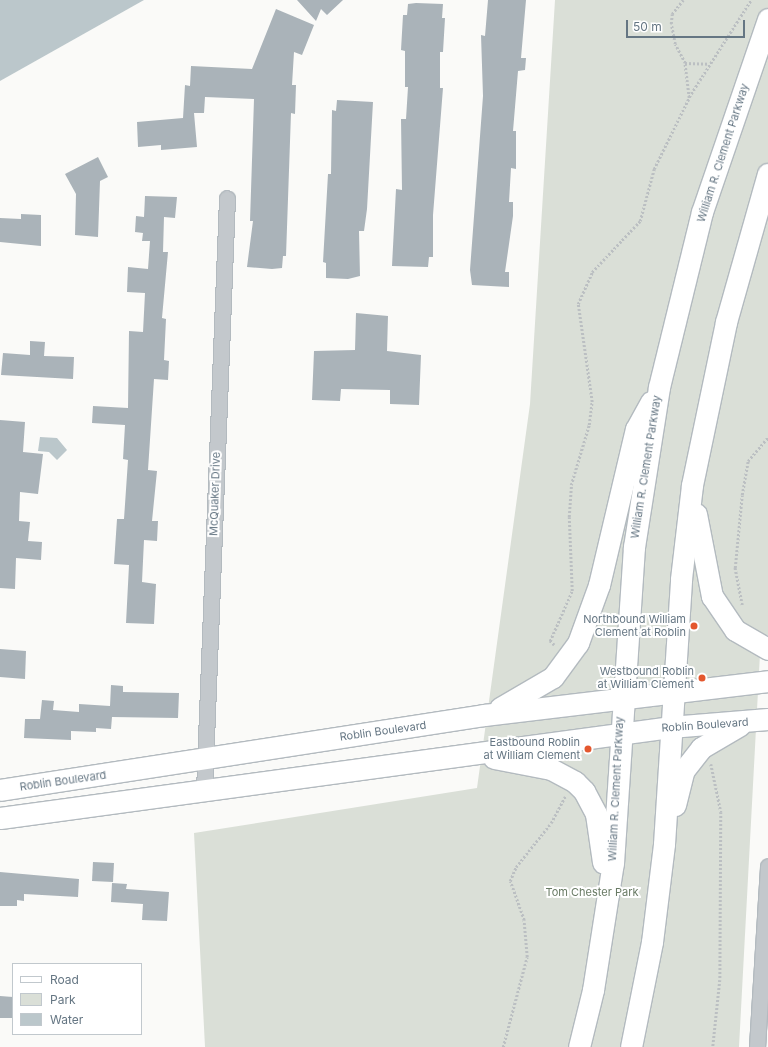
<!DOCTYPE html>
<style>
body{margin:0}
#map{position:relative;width:768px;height:1047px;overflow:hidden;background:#fafaf8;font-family:Inter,sans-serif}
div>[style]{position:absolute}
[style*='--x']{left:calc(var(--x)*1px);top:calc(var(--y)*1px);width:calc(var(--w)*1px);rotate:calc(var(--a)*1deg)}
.green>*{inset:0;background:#dadfd7}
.water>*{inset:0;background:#bbc7cb}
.building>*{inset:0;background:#aab3b9}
.path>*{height:2.5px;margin-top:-1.25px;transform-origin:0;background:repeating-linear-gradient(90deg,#bbbfc2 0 2px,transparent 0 4px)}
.roads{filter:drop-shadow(1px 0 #b3babf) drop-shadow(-1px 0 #b3babf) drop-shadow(0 1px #b3babf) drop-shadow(0 -1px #b3babf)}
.street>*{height:15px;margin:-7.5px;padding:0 7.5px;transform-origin:7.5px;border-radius:7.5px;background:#c3c8cc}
.secondary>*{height:21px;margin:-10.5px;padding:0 10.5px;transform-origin:10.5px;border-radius:10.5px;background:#fff}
.dots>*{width:11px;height:11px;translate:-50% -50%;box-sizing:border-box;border:2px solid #fff;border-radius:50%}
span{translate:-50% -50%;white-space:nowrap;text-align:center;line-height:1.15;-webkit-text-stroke:4px #fff;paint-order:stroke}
.street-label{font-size:11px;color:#657683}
.poi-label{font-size:11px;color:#657683}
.right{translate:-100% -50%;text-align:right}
.park-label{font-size:11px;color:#687a64}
.legend{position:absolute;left:12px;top:963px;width:130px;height:72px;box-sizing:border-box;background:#fff;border:1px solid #c1c8cd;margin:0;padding:5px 7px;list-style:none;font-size:12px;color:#657683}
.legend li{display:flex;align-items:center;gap:8px;height:20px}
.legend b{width:20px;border:1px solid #c1c8cd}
.scale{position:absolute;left:626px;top:20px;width:119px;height:18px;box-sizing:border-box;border:2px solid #657683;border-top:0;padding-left:5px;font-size:12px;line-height:14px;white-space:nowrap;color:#657683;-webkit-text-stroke:3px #fff;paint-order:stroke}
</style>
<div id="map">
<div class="green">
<div style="clip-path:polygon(555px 0,768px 0,768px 635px,761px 635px,739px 1047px,205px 1047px,194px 833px,477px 788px,530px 404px)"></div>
</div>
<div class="water">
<div style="clip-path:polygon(0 0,144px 0,0 81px)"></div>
<div style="clip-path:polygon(40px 437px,57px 438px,67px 450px,57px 460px,49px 452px,38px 451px)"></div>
</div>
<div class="building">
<div style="clip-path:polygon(297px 0,343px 0,327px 15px,321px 9px,316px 21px)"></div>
<div style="clip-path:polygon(488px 0,526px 0,521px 58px,526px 58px,525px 70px,518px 71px,513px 131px,516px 131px,516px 169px,511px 168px,509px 202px,513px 202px,513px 216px,505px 272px,509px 272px,509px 287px,472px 285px,470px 270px,483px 96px,481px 35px,485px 36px)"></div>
<div style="clip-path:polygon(416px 3px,443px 4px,442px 18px,445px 18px,443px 52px,440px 52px,440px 88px,443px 88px,433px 215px,433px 257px,429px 257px,428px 267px,392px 266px,396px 189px,402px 190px,401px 119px,406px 119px,408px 87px,405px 87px,405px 51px,401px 50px,403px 15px,407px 15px,408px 4px)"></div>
<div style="clip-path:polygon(276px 9px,314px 25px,302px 55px,294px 52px,292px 85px,296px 85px,295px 114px,291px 113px,286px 256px,283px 256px,282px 268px,272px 269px,247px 267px,253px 221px,250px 221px,254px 99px,205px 97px,204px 113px,194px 113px,197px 147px,161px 150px,161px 145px,138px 147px,137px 122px,183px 118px,185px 85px,190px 86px,191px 66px,252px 69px)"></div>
<div style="clip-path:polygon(337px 100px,373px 102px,367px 209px,364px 231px,359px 231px,360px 276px,348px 279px,326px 278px,326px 263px,323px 262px,328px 174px,331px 174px,332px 110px,336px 111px)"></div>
<div style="clip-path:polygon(98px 157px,108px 177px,100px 181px,98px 237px,75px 235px,76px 194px,65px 174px)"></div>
<div style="clip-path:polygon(145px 196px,177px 197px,175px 218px,164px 217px,163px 252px,168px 252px,162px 318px,166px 319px,164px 360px,169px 361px,168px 380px,154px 379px,148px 470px,157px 471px,152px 521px,158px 521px,157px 541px,144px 540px,142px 582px,156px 584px,154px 624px,126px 623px,129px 565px,114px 564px,117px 519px,124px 519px,128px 460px,123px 459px,125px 425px,92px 423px,93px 406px,128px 408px,129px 331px,143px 332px,145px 293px,127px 292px,128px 267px,148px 269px,150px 241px,142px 241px,143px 233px,135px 232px,136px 216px,144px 217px)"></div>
<div style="clip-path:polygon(21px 214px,41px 215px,41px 246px,0 242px,0 218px,21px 219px)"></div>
<div style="clip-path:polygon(356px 313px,388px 316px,387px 351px,421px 355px,419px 405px,390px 404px,390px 390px,341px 389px,340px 401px,312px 400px,314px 351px,355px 350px)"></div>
<div style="clip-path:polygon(30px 341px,45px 342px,44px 356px,74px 357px,73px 379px,1px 375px,3px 353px,30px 355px)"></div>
<div style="clip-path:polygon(0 420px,25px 422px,23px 452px,43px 454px,38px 494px,20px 492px,19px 521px,30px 522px,28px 541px,42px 542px,41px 560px,16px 558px,15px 589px,0 588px)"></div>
<div style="clip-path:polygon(0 649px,26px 651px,25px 679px,0 677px)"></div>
<div style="clip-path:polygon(111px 685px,123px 686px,123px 692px,179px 693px,178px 718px,112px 717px,111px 729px,96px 728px,96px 732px,71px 731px,71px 740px,24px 738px,25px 719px,40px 719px,42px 700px,54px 701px,53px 710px,79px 712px,79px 704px,110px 706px)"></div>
<div style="clip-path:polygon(93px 862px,114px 863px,113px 882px,92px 881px)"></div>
<div style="clip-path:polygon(0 872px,79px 879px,78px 897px,24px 894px,24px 901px,17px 900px,17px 906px,0 906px)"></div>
<div style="clip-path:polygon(112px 883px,127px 884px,126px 889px,169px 892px,167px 921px,142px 920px,143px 904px,111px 902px)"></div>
<div style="clip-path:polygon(0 996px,13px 997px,13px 1018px,0 1018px)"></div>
</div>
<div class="path">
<div style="--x:685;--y:63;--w:24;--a:2"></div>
<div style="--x:689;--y:97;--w:115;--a:-57.4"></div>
<div style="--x:742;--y:605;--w:38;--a:-101"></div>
<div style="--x:735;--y:568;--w:73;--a:-84.5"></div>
<div style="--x:742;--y:495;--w:35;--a:-80"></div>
<div style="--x:748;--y:461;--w:31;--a:-50"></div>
<div style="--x:554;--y:645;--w:6;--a:-135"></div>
<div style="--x:550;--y:641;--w:55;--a:-66.3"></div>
<div style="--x:572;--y:591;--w:74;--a:-92.3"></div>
<div style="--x:569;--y:517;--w:32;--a:-86"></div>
<div style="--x:571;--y:485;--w:63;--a:-73.3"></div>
<div style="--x:589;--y:425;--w:23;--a:-83"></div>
<div style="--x:592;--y:402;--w:99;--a:-98.1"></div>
<div style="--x:578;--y:304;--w:35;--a:-66"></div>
<div style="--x:592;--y:272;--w:70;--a:-46.7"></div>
<div style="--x:640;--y:221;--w:54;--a:-74.9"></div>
<div style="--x:654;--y:169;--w:79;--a:-63.8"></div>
<div style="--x:689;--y:98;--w:35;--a:-97"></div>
<div style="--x:685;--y:63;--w:21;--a:-118"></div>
<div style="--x:675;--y:44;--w:20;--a:-101"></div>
<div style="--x:671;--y:24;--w:10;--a:-84"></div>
<div style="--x:672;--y:14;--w:18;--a:-52"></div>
<div style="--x:711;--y:764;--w:49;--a:78.2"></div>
<div style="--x:721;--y:812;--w:168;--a:90.3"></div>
<div style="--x:720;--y:980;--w:67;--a:96"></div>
<div style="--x:503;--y:1047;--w:93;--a:-75.1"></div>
<div style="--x:527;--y:957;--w:37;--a:-95"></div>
<div style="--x:524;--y:920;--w:41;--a:-109.7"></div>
<div style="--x:510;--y:881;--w:15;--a:-67"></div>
<div style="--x:516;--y:867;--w:56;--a:-51.5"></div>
<div style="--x:551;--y:823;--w:30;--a:-62"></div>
</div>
<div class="roads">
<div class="street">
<div style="--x:204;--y:791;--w:593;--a:-87.78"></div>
<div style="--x:757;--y:1047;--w:181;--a:-86.5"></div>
</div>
<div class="secondary">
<div style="--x:696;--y:514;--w:84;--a:79"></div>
<div style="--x:712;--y:596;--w:41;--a:55.9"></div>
<div style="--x:735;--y:630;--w:38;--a:30"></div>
<div style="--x:500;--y:708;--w:61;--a:-30.3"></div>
<div style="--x:553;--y:677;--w:42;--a:-53.7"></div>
<div style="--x:578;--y:643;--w:62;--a:-70.1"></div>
<div style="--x:599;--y:585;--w:160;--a:-76.7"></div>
<div style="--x:636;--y:429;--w:31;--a:-61"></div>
<div style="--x:494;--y:758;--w:58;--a:10.9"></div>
<div style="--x:551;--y:769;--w:27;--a:28"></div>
<div style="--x:575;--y:782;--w:13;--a:45"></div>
<div style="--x:584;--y:791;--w:26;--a:62"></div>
<div style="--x:596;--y:814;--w:49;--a:81.7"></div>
<div style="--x:0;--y:790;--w:490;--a:-8.8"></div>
<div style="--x:484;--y:715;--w:286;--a:-6.8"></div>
<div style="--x:675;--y:805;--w:36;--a:-76"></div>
<div style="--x:684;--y:770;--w:28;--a:-52"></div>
<div style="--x:701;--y:748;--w:45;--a:-30.5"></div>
<div style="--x:0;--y:818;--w:676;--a:-7.73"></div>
<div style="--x:670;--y:727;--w:98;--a:-4.7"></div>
<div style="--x:579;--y:1047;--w:59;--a:-76.2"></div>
<div style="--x:593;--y:990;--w:129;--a:-81.1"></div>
<div style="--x:613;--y:863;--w:317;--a:-86.2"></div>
<div style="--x:634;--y:547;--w:162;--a:-81.1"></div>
<div style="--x:659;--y:387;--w:180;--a:-76.2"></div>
<div style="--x:702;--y:212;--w:204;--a:-71.1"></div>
<div style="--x:631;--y:1047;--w:107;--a:-78.7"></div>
<div style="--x:652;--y:942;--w:99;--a:-83"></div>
<div style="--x:664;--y:844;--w:266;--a:-86.3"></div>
<div style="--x:681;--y:579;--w:95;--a:-83.3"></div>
<div style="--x:692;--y:485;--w:167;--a:-78.2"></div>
<div style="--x:726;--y:322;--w:154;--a:-74.2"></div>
</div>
</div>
<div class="dots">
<div style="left:694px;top:626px;background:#e4572e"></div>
<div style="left:702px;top:678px;background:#e4572e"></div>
<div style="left:588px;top:749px;background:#e4572e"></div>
</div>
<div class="street-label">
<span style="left:723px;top:153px;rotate:-72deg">William R. Clement Parkway</span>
<span style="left:646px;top:467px;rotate:-81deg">William R. Clement Parkway</span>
<span style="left:215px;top:494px;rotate:-88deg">McQuaker Drive</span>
<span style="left:705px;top:725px;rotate:-4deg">Roblin Boulevard</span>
<span style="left:383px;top:731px;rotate:-8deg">Roblin Boulevard</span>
<span style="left:63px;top:781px;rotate:-8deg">Roblin Boulevard</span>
<span style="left:616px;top:789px;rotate:-87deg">William R. Clement Parkway</span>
</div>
<div class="poi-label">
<span class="right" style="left:686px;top:626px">Northbound William<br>Clement at Roblin</span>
<span class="right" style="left:694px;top:678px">Westbound Roblin<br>at William Clement</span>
<span class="right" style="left:580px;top:749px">Eastbound Roblin<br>at William Clement</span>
</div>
<div class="park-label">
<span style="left:592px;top:892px">Tom Chester Park</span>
</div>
<ul class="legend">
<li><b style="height:5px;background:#fff"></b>Road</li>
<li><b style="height:11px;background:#dadfd7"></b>Park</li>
<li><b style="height:11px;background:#bbc7cb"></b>Water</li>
</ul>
<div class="scale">50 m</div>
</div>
